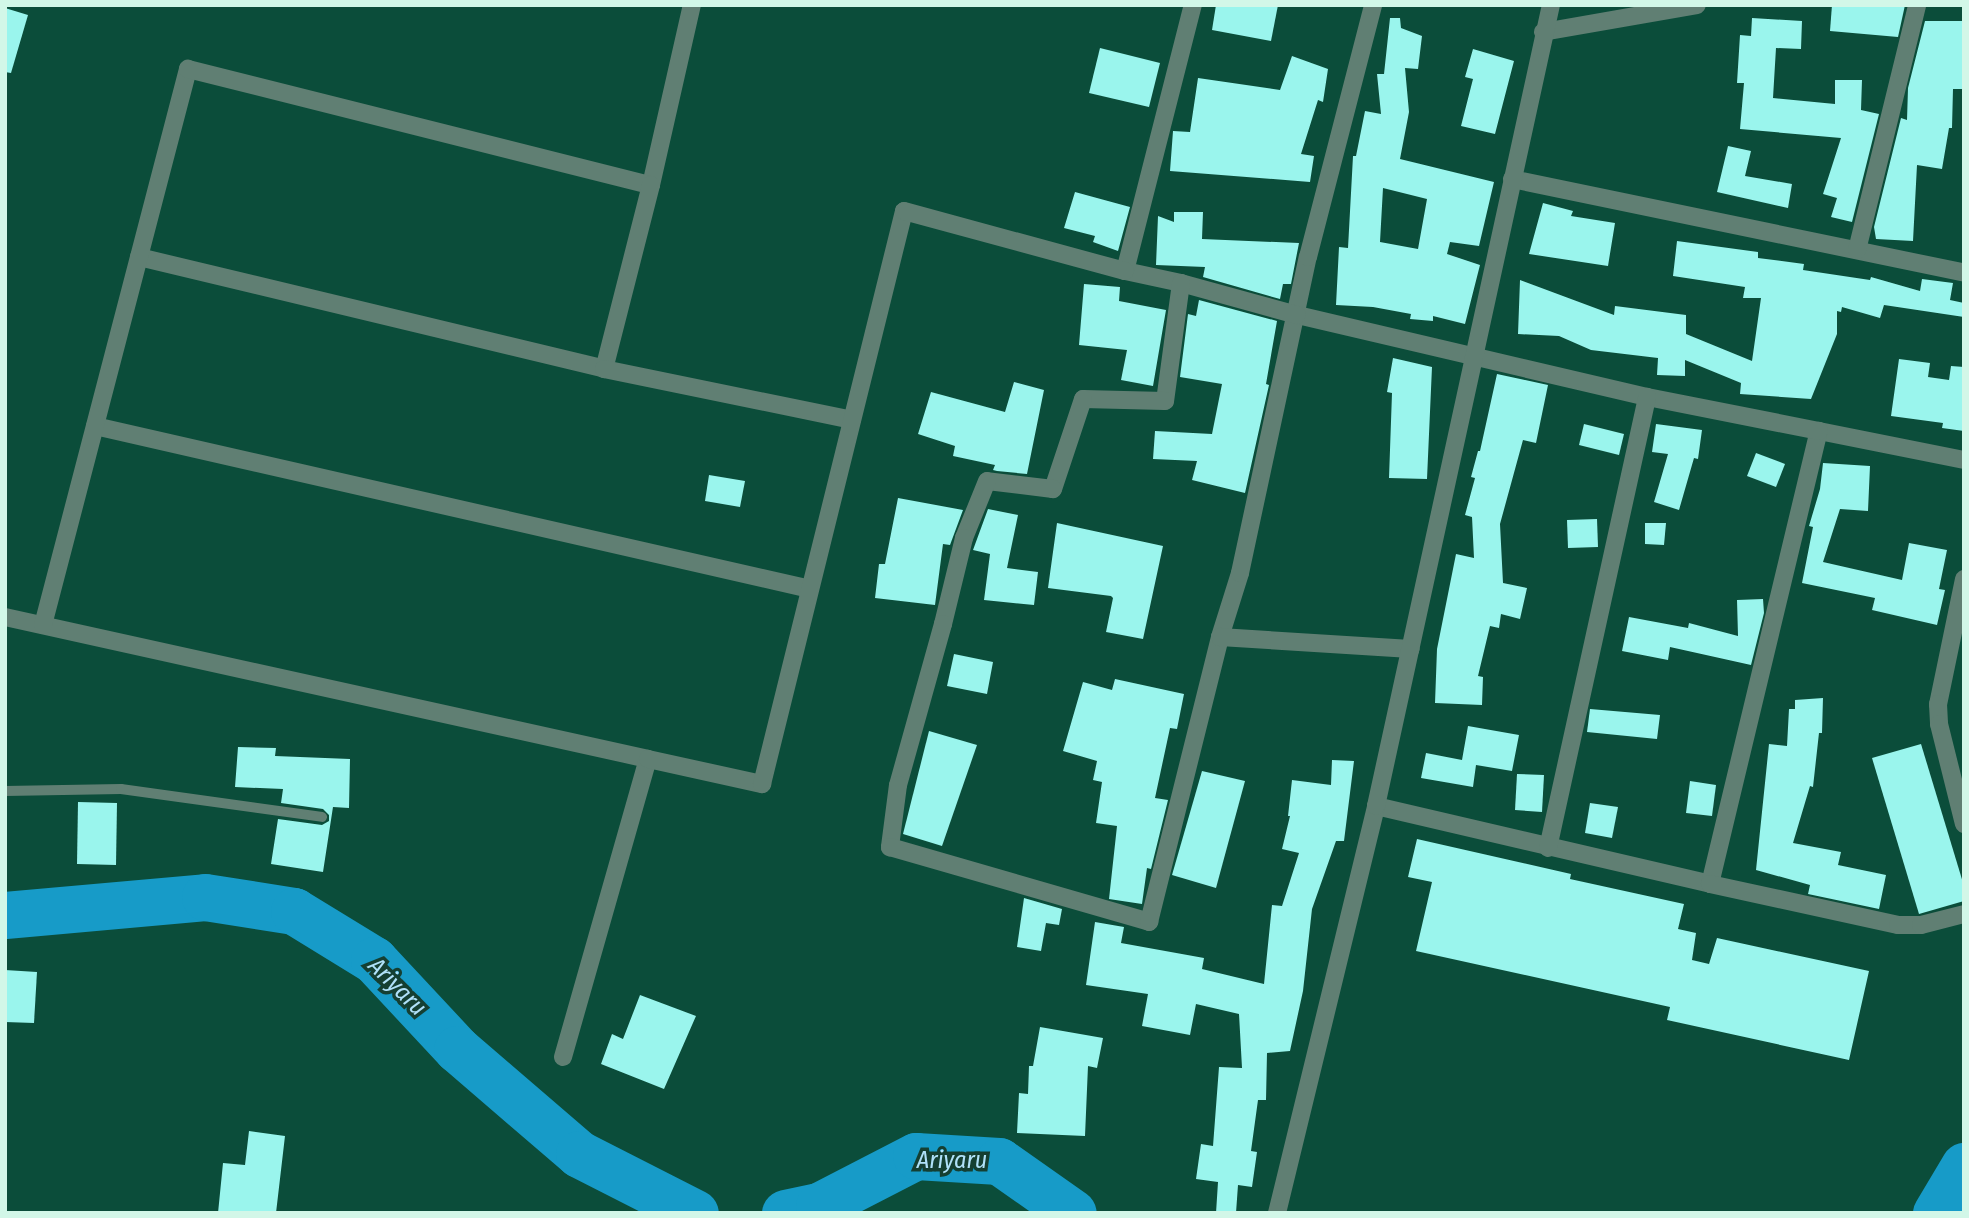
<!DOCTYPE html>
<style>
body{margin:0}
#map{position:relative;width:1969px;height:1218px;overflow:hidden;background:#0b4d3a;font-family:"Fira Sans Condensed",sans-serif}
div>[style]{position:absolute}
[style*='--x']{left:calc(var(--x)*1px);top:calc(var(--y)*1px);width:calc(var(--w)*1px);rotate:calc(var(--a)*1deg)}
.river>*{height:47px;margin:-23.5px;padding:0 23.5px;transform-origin:23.5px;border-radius:23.5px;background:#179bc8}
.building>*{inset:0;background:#9af5ed}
.lane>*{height:10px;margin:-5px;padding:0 5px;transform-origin:5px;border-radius:5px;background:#607f73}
.street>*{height:18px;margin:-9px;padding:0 9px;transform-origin:9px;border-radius:9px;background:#607f73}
span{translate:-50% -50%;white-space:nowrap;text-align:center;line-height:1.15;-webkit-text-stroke:7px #153f32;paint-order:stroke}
.water-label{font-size:24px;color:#b0e1f9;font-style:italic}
.frame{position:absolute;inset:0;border:7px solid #d2f7e8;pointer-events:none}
</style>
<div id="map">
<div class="river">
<div style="--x:5;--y:915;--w:201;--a:-5.1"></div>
<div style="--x:205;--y:897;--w:90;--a:8.9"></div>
<div style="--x:294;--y:911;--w:94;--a:31.5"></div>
<div style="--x:374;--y:960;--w:122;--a:47"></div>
<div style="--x:457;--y:1049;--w:161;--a:40.7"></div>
<div style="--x:579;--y:1154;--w:130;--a:27"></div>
<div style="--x:785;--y:1213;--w:35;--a:-12"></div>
<div style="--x:819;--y:1206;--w:109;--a:-27.3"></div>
<div style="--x:916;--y:1156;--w:83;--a:3.4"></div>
<div style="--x:999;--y:1161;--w:90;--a:35.1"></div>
<div style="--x:1936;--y:1213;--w:55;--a:-59.2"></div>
</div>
<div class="building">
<div style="clip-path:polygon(1216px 5px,1278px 5px,1271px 41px,1212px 30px)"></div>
<div style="clip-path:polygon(1832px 5px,1905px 5px,1898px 37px,1830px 31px)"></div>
<div style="clip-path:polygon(5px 8px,28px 15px,11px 73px,5px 72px)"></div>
<div style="clip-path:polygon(evenodd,1390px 18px,1400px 18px,1401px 28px,1422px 36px,1418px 69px,1405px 68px,1409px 112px,1400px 159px,1494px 182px,1479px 246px,1450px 242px,1447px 254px,1480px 265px,1465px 324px,1433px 316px,1433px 321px,1410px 319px,1411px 314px,1373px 307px,1336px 305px,1339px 247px,1348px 248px,1353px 156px,1356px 156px,1365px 111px,1381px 114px,1377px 74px,1384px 74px,1390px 18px,1383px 188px,1427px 199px,1418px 249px,1380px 242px,1383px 188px)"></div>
<div style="clip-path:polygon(1752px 18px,1802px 21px,1801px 49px,1776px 48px,1773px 98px,1835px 104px,1835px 80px,1862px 80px,1861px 110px,1879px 114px,1852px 222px,1831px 217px,1837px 198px,1823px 194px,1841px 138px,1740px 129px,1744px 83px,1737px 83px,1740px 35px,1751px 36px)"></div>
<div style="clip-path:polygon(1925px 21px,1964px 21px,1964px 89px,1953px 89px,1952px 128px,1949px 128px,1942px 169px,1917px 165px,1913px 241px,1876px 239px,1874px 227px,1901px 118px,1907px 120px,1908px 88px)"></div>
<div style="clip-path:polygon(1100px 48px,1160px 63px,1149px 107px,1089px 93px)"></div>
<div style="clip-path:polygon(1473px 49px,1514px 61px,1495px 134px,1461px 126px,1473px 79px,1465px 77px)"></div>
<div style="clip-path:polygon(1292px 56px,1328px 69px,1323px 102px,1318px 100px,1301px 154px,1314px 156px,1310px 182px,1170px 171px,1173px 131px,1190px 132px,1198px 78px,1280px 90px)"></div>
<div style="clip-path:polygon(1728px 146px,1751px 151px,1745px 176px,1792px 184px,1788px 208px,1717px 192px)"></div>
<div style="clip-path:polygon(1075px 192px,1130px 207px,1118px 251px,1093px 242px,1095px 236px,1064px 228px)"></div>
<div style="clip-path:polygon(1543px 203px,1573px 211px,1571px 216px,1615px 223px,1608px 266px,1529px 254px)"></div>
<div style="clip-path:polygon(1174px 212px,1203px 212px,1202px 239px,1299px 243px,1291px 284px,1283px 284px,1280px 299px,1203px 277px,1205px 267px,1156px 265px,1158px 216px,1174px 222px)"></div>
<div style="clip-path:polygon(1677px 241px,1758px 252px,1758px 258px,1804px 264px,1803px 270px,1870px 280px,1871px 277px,1920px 291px,1922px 279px,1953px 283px,1950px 300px,1964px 303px,1964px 317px,1884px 305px,1880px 318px,1842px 307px,1841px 312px,1837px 311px,1837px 334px,1811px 399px,1740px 394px,1741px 383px,1685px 360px,1685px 376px,1657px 375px,1658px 358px,1591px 350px,1559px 336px,1518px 334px,1520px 280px,1614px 315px,1615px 306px,1686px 315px,1686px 334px,1752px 361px,1761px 298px,1743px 298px,1745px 287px,1673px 276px)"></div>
<div style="clip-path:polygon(1084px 284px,1120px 287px,1119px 301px,1166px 310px,1153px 386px,1121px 380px,1127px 350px,1079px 345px)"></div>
<div style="clip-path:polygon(1199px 300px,1277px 321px,1266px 384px,1269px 385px,1245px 493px,1192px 480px,1197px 461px,1153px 459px,1155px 431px,1212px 434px,1222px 384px,1180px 377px,1188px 314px,1196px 316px)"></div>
<div style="clip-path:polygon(1393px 358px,1432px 367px,1427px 479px,1389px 478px,1392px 393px,1387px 392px)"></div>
<div style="clip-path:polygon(1899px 359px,1930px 363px,1928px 377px,1949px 380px,1951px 366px,1964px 367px,1964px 431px,1942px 428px,1943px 423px,1891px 416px)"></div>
<div style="clip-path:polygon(1497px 374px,1548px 385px,1536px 443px,1523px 440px,1500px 524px,1503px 583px,1527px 588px,1520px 619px,1501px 614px,1499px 628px,1490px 626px,1478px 676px,1483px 677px,1482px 705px,1435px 703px,1437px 649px,1456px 554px,1474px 558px,1472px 517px,1465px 515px,1475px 478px,1471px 477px,1478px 451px,1480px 451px)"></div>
<div style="clip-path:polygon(1014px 382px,1044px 390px,1027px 474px,997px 471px,993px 470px,995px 465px,953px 456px,955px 446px,918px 434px,931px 392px,1005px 412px)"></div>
<div style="clip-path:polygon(1584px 424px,1624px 434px,1619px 455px,1579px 445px)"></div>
<div style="clip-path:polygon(1656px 424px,1702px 430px,1698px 459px,1694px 458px,1679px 510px,1654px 502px,1668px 454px,1652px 452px)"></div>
<div style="clip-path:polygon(1756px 453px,1785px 464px,1776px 487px,1747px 476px)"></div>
<div style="clip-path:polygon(1823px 463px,1870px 466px,1868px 511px,1840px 509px,1823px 562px,1902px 580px,1909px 543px,1947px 550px,1939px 589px,1945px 590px,1937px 625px,1872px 610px,1875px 598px,1802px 583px,1813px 527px,1809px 526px,1820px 489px)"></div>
<div style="clip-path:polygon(709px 475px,745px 481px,740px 507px,705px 501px)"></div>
<div style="clip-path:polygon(898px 498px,963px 510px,950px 545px,943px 544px,935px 605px,875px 598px,879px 564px,885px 564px)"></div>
<div style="clip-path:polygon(988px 509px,1018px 515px,1007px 568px,1038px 572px,1034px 605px,984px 600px,990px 554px,973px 550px)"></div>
<div style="clip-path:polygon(1597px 519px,1598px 547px,1568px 548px,1567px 520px)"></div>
<div style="clip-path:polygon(1057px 523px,1163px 546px,1143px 639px,1106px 632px,1113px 598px,1111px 596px,1048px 588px)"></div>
<div style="clip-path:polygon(1645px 523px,1666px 523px,1664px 545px,1645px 544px)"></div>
<div style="clip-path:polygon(1763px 599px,1764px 613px,1751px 665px,1670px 647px,1668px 660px,1622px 651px,1629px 617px,1688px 628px,1689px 623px,1738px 636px,1737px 600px)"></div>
<div style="clip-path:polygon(954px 654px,993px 662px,987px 694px,947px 686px)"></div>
<div style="clip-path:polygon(1115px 679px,1184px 694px,1177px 729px,1170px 728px,1155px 798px,1168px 800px,1151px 869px,1147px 868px,1142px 904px,1109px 899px,1117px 826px,1096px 823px,1102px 782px,1093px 780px,1097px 761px,1063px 751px,1083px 682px,1112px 690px)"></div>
<div style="clip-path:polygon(1823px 698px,1822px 733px,1819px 733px,1813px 787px,1810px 786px,1793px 843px,1841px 852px,1838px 865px,1886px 875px,1879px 909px,1808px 894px,1810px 885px,1756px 870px,1769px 744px,1787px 746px,1789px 709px,1795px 709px,1795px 700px)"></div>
<div style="clip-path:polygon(1590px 709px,1660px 715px,1657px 739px,1587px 732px)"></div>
<div style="clip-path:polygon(1468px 726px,1519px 735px,1512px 771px,1476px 765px,1473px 787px,1421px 778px,1426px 753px,1462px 760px)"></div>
<div style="clip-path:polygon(929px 731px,977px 745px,942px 846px,903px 834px)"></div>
<div style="clip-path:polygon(1921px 744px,1964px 886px,1964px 901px,1919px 914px,1872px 758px)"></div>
<div style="clip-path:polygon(238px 747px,276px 748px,275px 756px,350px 759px,349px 808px,333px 807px,323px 872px,271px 864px,278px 819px,322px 825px,329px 821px,329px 815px,323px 809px,281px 803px,283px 789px,235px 787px)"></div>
<div style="clip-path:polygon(1332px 760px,1354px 761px,1344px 841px,1336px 841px,1312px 909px,1303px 991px,1290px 1051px,1267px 1053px,1266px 1100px,1258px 1100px,1251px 1151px,1257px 1152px,1252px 1187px,1238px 1185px,1236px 1213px,1216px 1213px,1218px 1182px,1196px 1179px,1201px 1144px,1213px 1146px,1219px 1067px,1242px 1068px,1239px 1014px,1196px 1004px,1190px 1035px,1142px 1026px,1148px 994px,1086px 985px,1095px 922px,1124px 927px,1121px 943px,1204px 958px,1202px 969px,1264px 984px,1272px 905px,1282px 906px,1299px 853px,1282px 849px,1290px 816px,1288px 816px,1292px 780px,1331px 785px)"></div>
<div style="clip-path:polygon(1202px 771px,1245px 781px,1216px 888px,1172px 875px)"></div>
<div style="clip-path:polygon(1517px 774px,1544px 775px,1542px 812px,1515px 810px)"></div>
<div style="clip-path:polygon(1690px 781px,1716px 785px,1712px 816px,1686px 813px)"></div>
<div style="clip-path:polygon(78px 802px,117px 803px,116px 865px,77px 864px)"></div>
<div style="clip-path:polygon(1590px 803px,1618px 807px,1612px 838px,1585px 833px)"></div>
<div style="clip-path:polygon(1417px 839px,1571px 874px,1570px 879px,1684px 904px,1678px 929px,1696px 933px,1692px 960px,1709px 964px,1717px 938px,1869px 971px,1849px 1060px,1667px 1020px,1670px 1007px,1416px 951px,1432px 882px,1408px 877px)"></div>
<div style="clip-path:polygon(1024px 898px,1062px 909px,1059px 925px,1046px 923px,1041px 951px,1017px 947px)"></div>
<div style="clip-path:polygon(5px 970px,37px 972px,34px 1023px,5px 1022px)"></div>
<div style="clip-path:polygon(640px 995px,696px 1016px,664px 1089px,601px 1064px,612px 1034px,623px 1039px)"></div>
<div style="clip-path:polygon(1040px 1027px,1103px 1038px,1097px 1068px,1088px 1066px,1085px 1136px,1017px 1133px,1019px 1093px,1028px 1094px,1029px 1066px,1033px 1066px)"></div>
<div style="clip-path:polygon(249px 1131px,285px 1136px,276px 1213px,218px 1213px,223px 1163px,245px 1165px)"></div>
</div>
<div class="lane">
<div style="--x:5;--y:791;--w:116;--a:-1"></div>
<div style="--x:121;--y:789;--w:203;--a:7.9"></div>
</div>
<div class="street">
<div style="--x:1543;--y:32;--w:156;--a:-9.9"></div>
<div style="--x:1512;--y:179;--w:462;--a:11.7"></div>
<div style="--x:651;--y:185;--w:185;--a:-77.2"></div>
<div style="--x:1857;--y:250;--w:252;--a:-76.2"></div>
<div style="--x:139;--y:257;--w:478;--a:13.5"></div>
<div style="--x:1181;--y:283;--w:57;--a:-167.9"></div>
<div style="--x:1125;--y:271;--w:275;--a:-75.7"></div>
<div style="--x:95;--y:426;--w:733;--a:12.84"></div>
<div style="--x:1819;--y:431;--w:148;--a:11.3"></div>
<div style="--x:1964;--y:579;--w:128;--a:101.7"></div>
<div style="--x:1938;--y:704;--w:20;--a:87"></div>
<div style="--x:1939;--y:724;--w:103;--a:76"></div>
<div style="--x:5;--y:617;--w:658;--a:12.45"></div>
<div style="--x:43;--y:625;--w:575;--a:-75.38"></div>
<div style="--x:188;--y:69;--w:477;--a:14.1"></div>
<div style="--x:651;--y:185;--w:190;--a:104.3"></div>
<div style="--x:604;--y:369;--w:253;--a:11.6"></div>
<div style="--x:1220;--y:637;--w:67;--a:-72.6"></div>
<div style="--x:1240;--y:573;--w:323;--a:-77.9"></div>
<div style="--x:1308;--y:257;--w:260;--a:-75.5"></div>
<div style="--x:1376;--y:806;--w:343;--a:13.1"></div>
<div style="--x:1710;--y:884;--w:466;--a:-76.5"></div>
<div style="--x:1819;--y:431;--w:175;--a:-168.8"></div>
<div style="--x:1647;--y:397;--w:359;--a:-166.8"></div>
<div style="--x:1297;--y:315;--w:120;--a:-164.6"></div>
<div style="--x:1181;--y:283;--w:119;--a:97.7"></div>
<div style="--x:1165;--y:401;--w:82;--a:-178.6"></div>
<div style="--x:1083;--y:399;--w:95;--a:108.4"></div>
<div style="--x:1053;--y:489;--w:66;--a:-173.1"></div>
<div style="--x:987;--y:481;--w:61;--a:112"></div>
<div style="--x:964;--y:538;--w:89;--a:103.7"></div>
<div style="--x:943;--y:624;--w:167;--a:105.6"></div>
<div style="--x:898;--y:785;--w:63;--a:97.4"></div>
<div style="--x:890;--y:847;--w:270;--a:16.1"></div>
<div style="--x:1149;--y:922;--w:294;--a:-76"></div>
<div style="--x:1220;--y:637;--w:191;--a:3.6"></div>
<div style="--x:1548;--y:848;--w:462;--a:-77.6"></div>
<div style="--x:1710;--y:884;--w:192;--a:12.3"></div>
<div style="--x:1898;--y:925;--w:23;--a:0"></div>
<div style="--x:1921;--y:925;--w:44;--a:-14.3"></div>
<div style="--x:563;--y:1057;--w:310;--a:-74.1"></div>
<div style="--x:648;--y:759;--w:117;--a:12.4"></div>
<div style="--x:762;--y:784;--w:590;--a:-76.08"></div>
<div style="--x:904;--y:211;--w:229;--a:15.2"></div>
<div style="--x:1277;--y:1213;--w:419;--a:-76.3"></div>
<div style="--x:1376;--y:806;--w:820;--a:-77.68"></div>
</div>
<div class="water-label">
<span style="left:397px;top:987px;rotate:45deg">Ariyaru</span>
<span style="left:952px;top:1161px">Ariyaru</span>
</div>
<div class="frame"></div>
</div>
